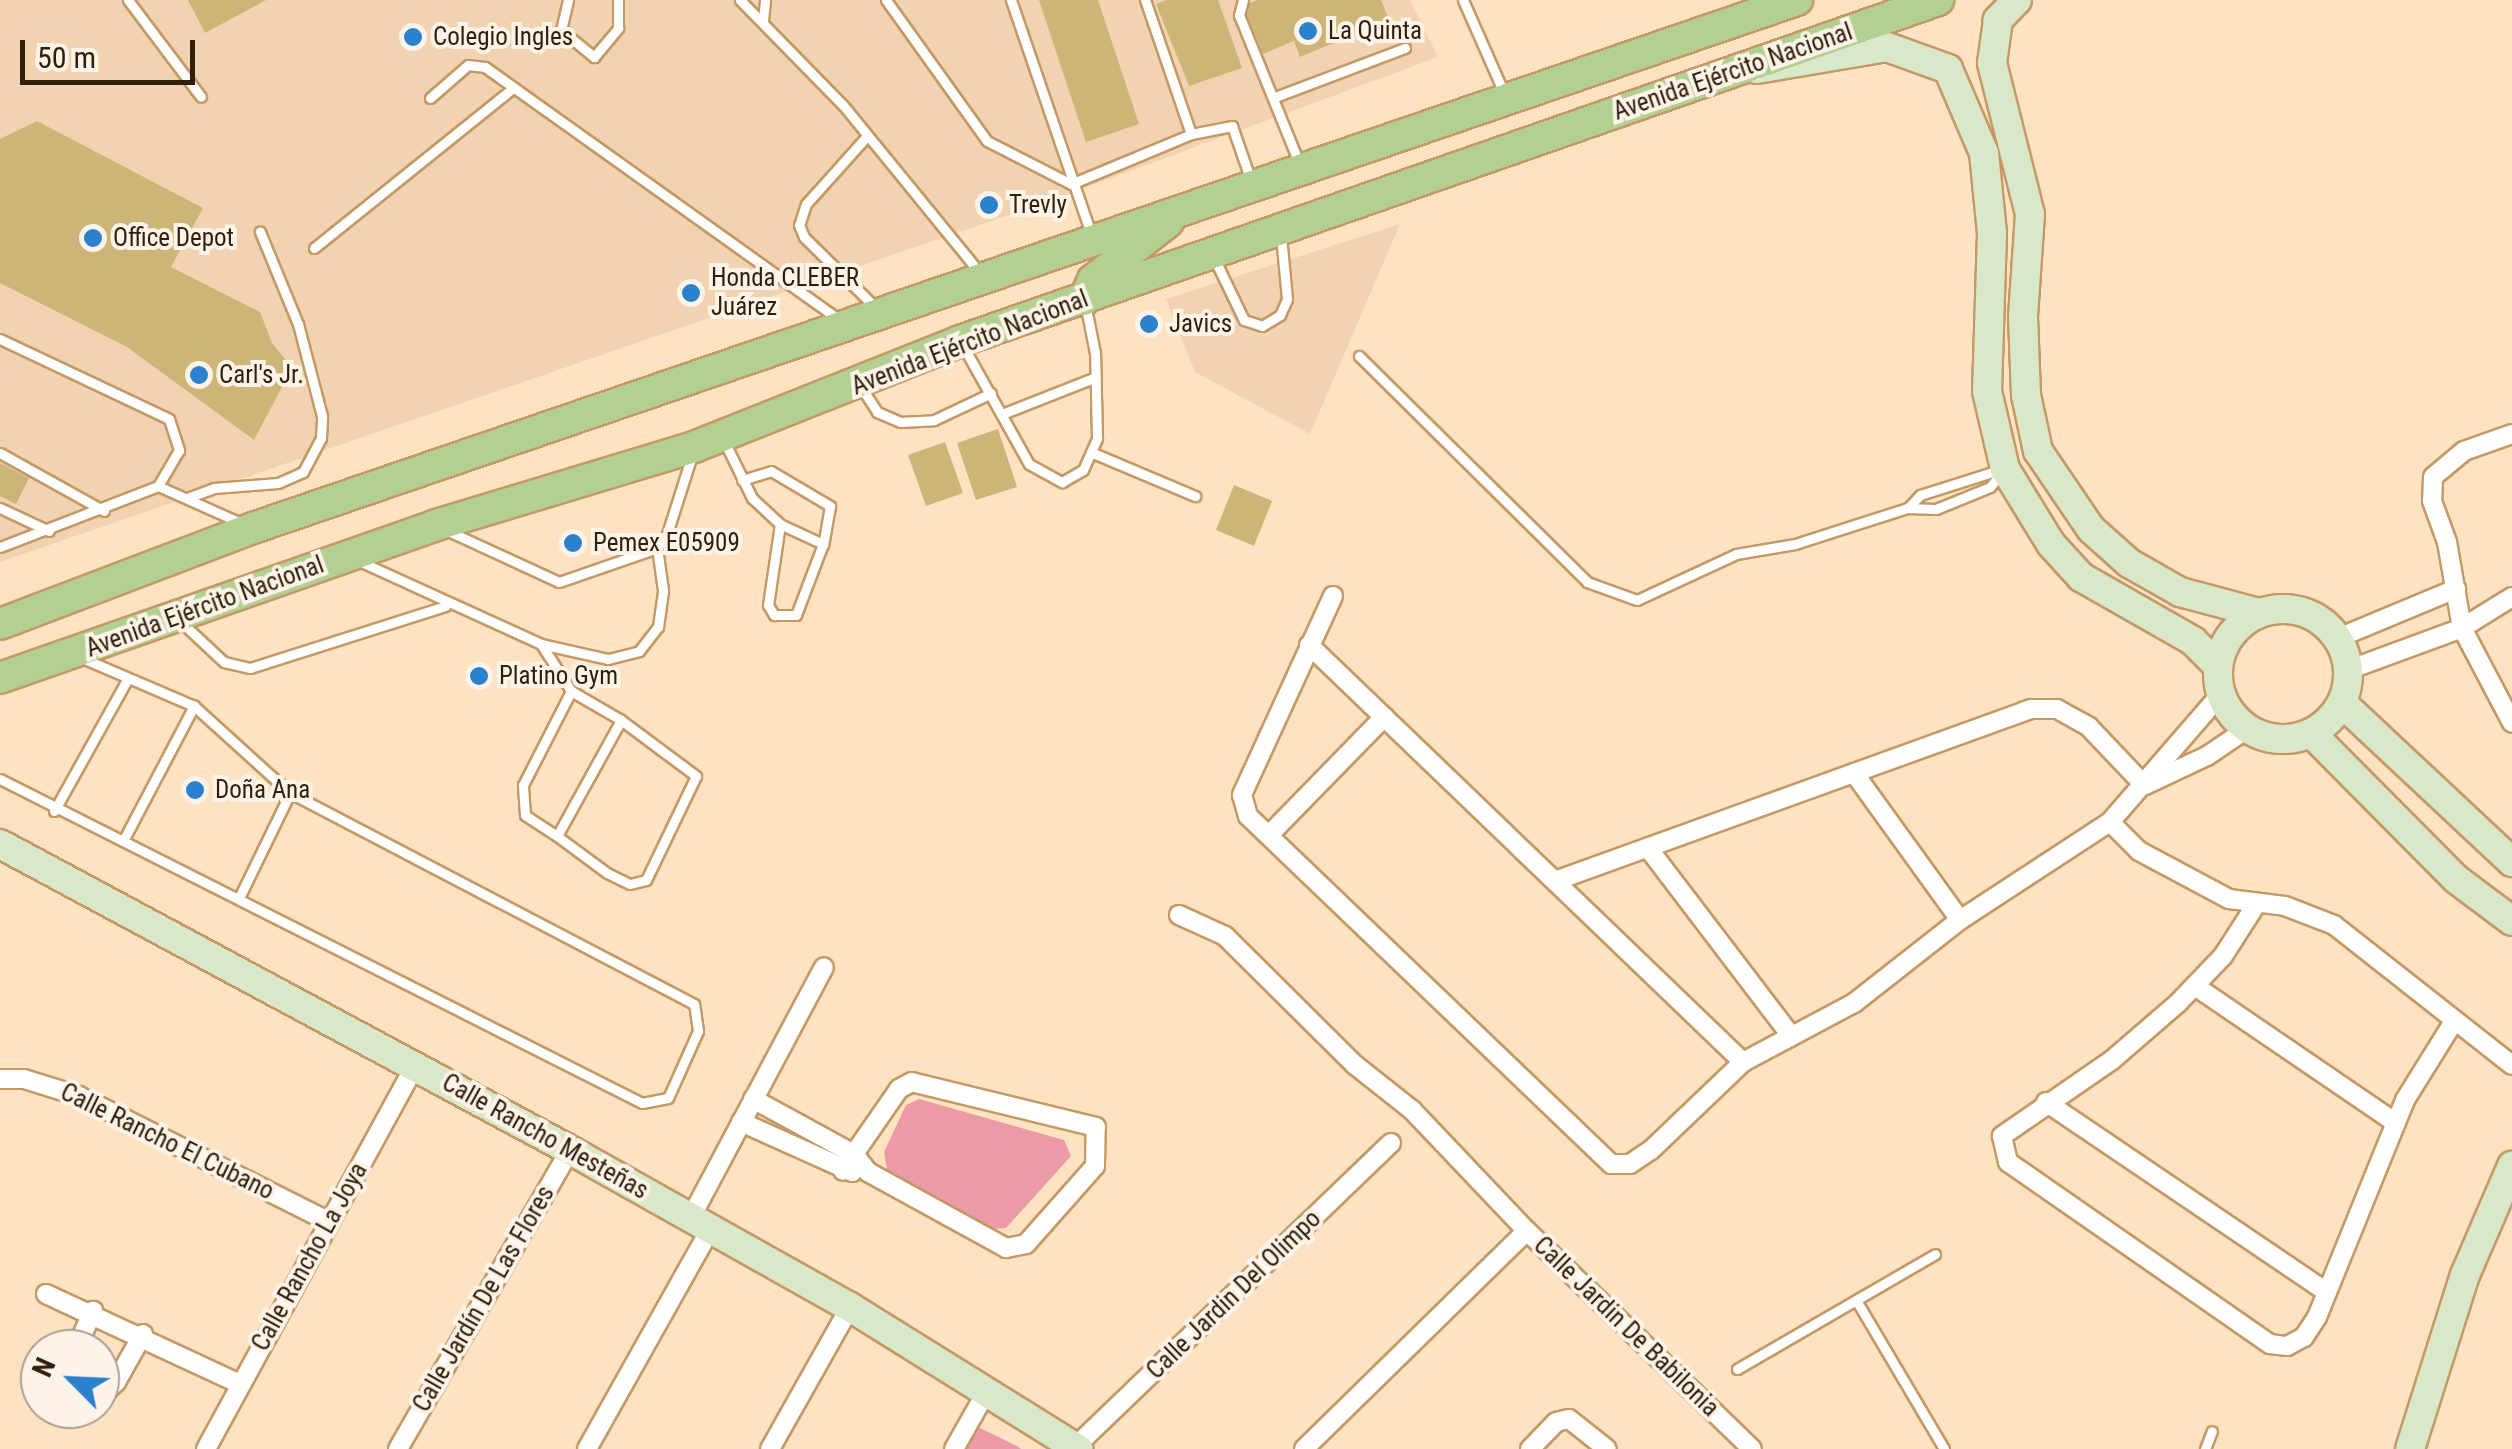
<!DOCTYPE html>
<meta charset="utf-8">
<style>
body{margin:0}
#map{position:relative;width:2512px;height:1449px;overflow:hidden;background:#fee3c3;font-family:"Roboto Condensed",sans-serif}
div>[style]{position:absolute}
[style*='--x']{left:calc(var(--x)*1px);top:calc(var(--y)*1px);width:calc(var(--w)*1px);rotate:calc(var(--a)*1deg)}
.built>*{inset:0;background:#f1d3b1}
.green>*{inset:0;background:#eb9aa6}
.building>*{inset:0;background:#ccb577}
.roads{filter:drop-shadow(2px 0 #c49966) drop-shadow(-2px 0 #c49966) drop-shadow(0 2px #c49966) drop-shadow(0 -2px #c49966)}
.lane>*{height:9px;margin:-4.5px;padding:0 4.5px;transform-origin:4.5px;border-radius:4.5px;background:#fff}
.street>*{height:18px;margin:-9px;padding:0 9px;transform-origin:9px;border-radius:9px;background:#fff}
.secondary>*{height:28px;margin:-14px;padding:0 14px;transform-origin:14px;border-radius:14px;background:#d9e8c9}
.secondary>.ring{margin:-14px;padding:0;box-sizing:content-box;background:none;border:28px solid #d9e8c9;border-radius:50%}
.primary>*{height:30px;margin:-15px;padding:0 15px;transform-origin:15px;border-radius:15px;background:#b3d093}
.dots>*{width:28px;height:28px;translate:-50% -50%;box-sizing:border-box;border:5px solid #fdf3e9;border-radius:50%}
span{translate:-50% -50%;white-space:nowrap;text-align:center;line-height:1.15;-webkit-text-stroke:8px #fdf3e9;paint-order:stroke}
.poi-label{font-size:25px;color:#301f09}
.left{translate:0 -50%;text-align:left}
.street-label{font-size:25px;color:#301f09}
.north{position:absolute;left:20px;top:1329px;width:100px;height:100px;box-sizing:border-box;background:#fdf3e9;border:2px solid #ab9e8f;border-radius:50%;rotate:294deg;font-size:28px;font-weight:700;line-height:40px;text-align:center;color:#301f09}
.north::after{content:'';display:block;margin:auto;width:35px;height:45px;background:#2c81cf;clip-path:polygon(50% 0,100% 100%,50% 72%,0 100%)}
.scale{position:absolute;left:20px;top:40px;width:175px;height:45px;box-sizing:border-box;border:5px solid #301f09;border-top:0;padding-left:12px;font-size:30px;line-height:35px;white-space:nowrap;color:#301f09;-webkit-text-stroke:8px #fdf3e9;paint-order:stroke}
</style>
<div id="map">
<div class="built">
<div style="clip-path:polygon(0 0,1410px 0,1438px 57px,1052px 200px,0 562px)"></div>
<div style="clip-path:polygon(1400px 224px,1310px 434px,1195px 372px,1166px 299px)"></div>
</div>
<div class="green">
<div style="clip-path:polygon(919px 1099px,1064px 1140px,1071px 1156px,1006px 1228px,994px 1229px,887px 1170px,884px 1152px,906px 1105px)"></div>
<div style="clip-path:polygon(978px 1427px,1017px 1446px,1021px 1449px,958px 1449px)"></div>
</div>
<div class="building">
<div style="clip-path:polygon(188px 0,266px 0,205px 33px)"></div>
<div style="clip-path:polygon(1039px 0,1098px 0,1139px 124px,1086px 142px)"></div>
<div style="clip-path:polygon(1167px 0,1218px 0,1242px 68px,1189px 86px,1156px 4px)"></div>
<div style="clip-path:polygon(1257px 0,1381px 0,1389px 20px,1300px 57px,1294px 41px,1263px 54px,1243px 6px)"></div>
<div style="clip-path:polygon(37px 121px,203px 208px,171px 267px,260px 312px,272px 343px,292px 368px,254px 440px,127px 347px,0 283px,0 139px)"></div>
<div style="clip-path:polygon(998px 429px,1017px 487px,976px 500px,957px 443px)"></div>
<div style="clip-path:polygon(945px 442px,963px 493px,926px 506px,908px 455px)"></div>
<div style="clip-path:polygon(0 463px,29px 478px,16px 504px,0 496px)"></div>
<div style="clip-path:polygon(1234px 485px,1272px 501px,1254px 546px,1216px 530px)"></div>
</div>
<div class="roads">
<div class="lane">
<div style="--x:128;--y:0;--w:121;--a:53"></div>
<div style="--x:568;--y:0;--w:31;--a:103"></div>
<div style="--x:561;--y:30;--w:43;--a:39.3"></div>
<div style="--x:594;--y:57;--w:38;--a:-50"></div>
<div style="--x:618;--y:28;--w:28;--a:-90"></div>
<div style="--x:740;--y:0;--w:147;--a:45.6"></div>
<div style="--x:843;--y:105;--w:215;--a:50.8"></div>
<div style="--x:886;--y:0;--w:173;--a:54.4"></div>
<div style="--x:987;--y:141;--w:94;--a:27.1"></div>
<div style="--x:1071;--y:184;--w:130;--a:-22.6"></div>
<div style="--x:1191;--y:134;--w:142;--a:-108.9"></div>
<div style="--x:1011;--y:0;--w:247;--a:71.1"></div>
<div style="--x:1243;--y:0;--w:16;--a:105"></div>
<div style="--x:1239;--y:15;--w:160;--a:67.9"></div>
<div style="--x:1463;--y:0;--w:102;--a:66.2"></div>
<div style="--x:763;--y:20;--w:20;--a:-84"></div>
<div style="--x:1275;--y:97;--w:139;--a:-20.7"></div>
<div style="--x:430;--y:98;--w:50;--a:-41"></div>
<div style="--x:468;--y:65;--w:17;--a:7"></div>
<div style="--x:485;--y:67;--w:437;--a:35.5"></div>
<div style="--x:1191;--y:134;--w:42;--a:-11"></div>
<div style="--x:1232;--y:126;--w:58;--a:70.9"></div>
<div style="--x:867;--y:136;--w:91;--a:131.9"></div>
<div style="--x:806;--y:204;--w:22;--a:108"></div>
<div style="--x:799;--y:225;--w:13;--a:67"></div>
<div style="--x:804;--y:237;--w:103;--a:44.6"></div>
<div style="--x:314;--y:248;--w:255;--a:-38.8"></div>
<div style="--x:1213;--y:256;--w:71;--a:64.2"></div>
<div style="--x:1244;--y:320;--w:19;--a:18"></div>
<div style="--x:1262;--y:326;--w:21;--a:-31"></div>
<div style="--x:1280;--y:315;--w:17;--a:-66"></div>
<div style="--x:1287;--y:299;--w:64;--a:-95.4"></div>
<div style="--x:0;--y:339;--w:187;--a:25.3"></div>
<div style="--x:169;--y:419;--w:33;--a:72"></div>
<div style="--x:179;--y:450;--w:42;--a:120.3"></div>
<div style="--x:158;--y:486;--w:169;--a:158.9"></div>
<div style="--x:963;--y:346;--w:135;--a:60.8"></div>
<div style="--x:1029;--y:464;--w:38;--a:29"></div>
<div style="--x:1062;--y:482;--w:24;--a:-30"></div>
<div style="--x:1083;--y:470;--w:35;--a:-66"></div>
<div style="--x:1097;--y:438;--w:85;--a:-91.3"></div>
<div style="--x:1095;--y:353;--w:51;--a:-101.3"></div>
<div style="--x:1359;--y:356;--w:321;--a:44.7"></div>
<div style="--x:1587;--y:582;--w:53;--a:19.8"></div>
<div style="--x:1637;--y:600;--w:109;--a:-24.9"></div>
<div style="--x:1736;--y:554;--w:60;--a:-9.6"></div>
<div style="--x:1795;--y:544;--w:118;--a:-17.8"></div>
<div style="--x:1907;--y:508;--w:29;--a:2"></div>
<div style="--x:1936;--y:509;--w:58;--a:-22.2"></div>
<div style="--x:1990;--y:487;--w:21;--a:-51"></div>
<div style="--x:861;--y:387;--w:30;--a:57"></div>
<div style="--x:877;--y:412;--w:25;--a:23"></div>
<div style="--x:900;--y:422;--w:34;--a:-3"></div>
<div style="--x:934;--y:420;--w:63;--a:-25.3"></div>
<div style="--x:1002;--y:414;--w:101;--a:-21.5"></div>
<div style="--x:723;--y:439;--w:66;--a:63.8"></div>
<div style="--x:752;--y:498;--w:38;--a:43"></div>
<div style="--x:780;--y:524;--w:82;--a:98.4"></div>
<div style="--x:768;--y:605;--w:12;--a:59"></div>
<div style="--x:774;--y:615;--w:22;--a:0"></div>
<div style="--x:796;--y:615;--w:76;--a:-69.2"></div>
<div style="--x:0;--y:453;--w:119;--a:29.1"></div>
<div style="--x:1093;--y:453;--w:111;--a:22.9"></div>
<div style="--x:742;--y:480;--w:30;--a:-17"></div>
<div style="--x:771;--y:471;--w:69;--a:30.7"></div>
<div style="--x:830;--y:506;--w:39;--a:100"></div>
<div style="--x:823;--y:544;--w:47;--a:-155.1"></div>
<div style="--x:158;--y:486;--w:91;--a:24"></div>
<div style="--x:187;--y:498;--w:29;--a:-20"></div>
<div style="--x:214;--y:488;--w:64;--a:-4.5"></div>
<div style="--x:278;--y:483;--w:27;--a:-24"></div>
<div style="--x:303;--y:472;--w:38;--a:-62"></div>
<div style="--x:321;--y:438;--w:22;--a:-87"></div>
<div style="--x:322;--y:416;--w:95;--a:-104.6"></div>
<div style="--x:298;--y:324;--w:100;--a:-112.4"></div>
<div style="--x:0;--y:508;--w:54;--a:25.1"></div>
<div style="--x:1908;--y:508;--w:18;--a:-47"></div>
<div style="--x:1920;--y:495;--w:86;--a:-17.6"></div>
<div style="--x:446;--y:530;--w:124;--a:24.7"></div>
<div style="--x:559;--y:582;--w:104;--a:-19.1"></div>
<div style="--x:657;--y:548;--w:14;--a:-51"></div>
<div style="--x:666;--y:537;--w:86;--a:-72.4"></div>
<div style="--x:359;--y:561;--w:200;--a:24.5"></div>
<div style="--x:541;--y:644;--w:69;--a:12.6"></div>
<div style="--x:608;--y:659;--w:32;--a:-14"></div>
<div style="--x:639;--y:651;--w:31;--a:-52"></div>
<div style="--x:658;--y:627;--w:37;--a:-82"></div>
<div style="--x:663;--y:590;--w:42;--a:-98.1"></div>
<div style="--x:180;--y:621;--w:60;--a:43"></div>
<div style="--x:224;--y:662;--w:27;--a:13"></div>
<div style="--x:250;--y:668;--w:205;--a:-17.6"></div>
<div style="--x:541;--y:644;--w:56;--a:57.4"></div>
<div style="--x:571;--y:691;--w:58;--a:30.1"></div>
<div style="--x:621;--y:720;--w:132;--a:118.9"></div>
<div style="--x:557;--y:836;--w:38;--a:-147"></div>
<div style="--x:525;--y:815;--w:30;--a:-94"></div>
<div style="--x:523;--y:785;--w:106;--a:-62.9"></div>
<div style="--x:0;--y:779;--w:719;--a:26.78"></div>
<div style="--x:642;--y:1103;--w:26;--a:-11"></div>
<div style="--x:668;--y:1098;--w:73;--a:-65.9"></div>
<div style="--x:698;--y:1031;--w:27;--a:-98"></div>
<div style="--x:694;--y:1004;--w:456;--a:-152.4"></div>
<div style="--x:290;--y:793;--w:130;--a:-137.8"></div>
<div style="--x:194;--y:706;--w:122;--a:-156.8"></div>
<div style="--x:54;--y:811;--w:152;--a:-60.9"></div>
<div style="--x:557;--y:836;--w:62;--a:36.5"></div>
<div style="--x:607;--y:873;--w:25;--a:26"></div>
<div style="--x:630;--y:884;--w:16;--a:-14"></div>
<div style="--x:646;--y:880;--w:115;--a:-64.3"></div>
<div style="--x:696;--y:776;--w:94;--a:-143.3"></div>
<div style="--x:123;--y:841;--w:153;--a:-62.3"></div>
<div style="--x:239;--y:898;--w:117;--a:-64.1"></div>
<div style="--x:1856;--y:1300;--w:173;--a:59.4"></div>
<div style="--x:1737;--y:1369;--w:229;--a:-30.1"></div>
<div style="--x:2205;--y:1449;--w:19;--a:-69"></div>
</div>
<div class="street">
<div style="--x:2512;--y:434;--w:51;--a:160.5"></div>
<div style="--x:2464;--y:451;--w:40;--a:140"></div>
<div style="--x:2433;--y:477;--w:24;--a:92"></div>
<div style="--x:2432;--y:501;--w:44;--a:69.9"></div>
<div style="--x:2447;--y:542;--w:87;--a:80.1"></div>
<div style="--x:2462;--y:628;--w:107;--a:62.2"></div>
<div style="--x:1333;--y:596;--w:219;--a:114.6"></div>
<div style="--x:1242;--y:795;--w:22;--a:74"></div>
<div style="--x:1248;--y:816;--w:503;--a:43.79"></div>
<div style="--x:1611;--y:1164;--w:19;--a:0"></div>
<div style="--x:1630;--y:1164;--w:25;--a:-34"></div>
<div style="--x:1651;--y:1150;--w:127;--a:-43.7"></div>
<div style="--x:1743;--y:1062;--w:126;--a:-28"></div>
<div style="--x:1854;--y:1003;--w:135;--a:-38.1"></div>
<div style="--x:1960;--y:920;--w:179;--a:-33.2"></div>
<div style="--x:2110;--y:822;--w:169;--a:-49.1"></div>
<div style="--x:2338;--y:638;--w:128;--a:-22.6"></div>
<div style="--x:1309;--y:645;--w:602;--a:43.86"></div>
<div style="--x:2348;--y:670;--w:121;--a:-20.2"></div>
<div style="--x:2462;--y:628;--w:59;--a:-31.8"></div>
<div style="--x:1854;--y:773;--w:181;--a:54.2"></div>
<div style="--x:2145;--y:785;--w:68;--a:-25.1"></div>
<div style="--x:2207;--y:756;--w:48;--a:-34"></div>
<div style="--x:2110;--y:822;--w:41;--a:45"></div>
<div style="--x:2139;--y:851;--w:102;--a:28.1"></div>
<div style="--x:2229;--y:899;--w:56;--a:7.1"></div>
<div style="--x:2285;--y:906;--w:53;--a:21.2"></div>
<div style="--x:2334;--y:925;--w:226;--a:38.2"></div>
<div style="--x:1269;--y:835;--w:165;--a:-45.7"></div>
<div style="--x:1648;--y:848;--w:236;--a:52.7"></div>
<div style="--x:1555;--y:881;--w:506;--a:-19.87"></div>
<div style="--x:2031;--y:709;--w:26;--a:0"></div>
<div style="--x:2057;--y:709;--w:37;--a:29"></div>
<div style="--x:2089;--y:727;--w:80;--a:46.5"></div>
<div style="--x:2257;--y:903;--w:63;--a:122.7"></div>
<div style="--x:2223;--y:956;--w:65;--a:133.8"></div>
<div style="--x:2178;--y:1003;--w:87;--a:139.2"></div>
<div style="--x:2112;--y:1060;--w:134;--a:145.4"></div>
<div style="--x:2002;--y:1136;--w:27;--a:77"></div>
<div style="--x:2008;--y:1162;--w:319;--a:34.8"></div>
<div style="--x:2270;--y:1344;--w:17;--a:7"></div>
<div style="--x:2287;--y:1346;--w:19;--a:-28"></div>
<div style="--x:2304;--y:1337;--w:24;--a:-57"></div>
<div style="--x:2317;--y:1317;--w:234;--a:-67.9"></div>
<div style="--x:2405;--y:1100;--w:91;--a:-58.1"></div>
<div style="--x:1179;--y:915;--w:51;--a:24.5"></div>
<div style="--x:1225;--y:936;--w:183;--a:44.8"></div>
<div style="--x:1355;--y:1065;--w:73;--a:38.3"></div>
<div style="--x:1412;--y:1110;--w:167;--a:46.5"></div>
<div style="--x:2195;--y:986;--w:243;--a:34.3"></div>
<div style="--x:0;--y:1079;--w:24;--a:0"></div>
<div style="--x:24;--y:1079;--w:58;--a:17.2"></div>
<div style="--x:79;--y:1096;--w:280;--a:26.7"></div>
<div style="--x:753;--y:1099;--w:115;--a:28.6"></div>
<div style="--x:854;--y:1154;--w:23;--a:52"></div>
<div style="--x:868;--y:1172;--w:158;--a:28.8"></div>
<div style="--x:1006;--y:1248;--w:20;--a:-11"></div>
<div style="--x:1026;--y:1244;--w:104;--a:-48.5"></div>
<div style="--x:1095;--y:1166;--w:39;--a:-89"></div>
<div style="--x:1096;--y:1127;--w:189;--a:-166.3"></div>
<div style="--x:912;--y:1082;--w:15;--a:152"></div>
<div style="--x:899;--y:1089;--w:79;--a:124.7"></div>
<div style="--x:854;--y:1154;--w:20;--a:123"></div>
<div style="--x:2046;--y:1102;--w:339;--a:34.1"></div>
<div style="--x:741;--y:1122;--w:122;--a:24.2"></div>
<div style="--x:690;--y:1219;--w:285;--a:-62"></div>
<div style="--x:46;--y:1294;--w:214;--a:24.9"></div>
<div style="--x:76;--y:1349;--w:42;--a:-65.9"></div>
<div style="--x:100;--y:1397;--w:22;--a:-43"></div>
<div style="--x:116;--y:1382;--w:55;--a:-60.6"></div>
<div style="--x:1076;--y:1446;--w:437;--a:-43.9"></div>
<div style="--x:206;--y:1449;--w:437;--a:-61.4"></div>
<div style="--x:398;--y:1449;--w:345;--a:-60.1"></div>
<div style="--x:587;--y:1449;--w:251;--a:-60.7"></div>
<div style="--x:770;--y:1449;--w:163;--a:-60.6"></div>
<div style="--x:954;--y:1449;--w:69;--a:-60.5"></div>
<div style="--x:1304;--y:1449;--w:312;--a:-44.4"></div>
<div style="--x:1527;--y:1231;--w:313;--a:44.1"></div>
<div style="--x:1530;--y:1449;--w:37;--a:-46"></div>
<div style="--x:1556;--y:1422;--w:13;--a:-13"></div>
<div style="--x:1569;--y:1419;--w:48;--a:38.3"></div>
</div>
<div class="secondary">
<div style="--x:2017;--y:0;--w:28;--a:134"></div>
<div style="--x:1998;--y:20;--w:43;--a:97.9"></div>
<div style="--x:1992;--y:63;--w:156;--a:75.9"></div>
<div style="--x:2030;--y:214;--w:103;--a:93.9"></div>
<div style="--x:2023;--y:317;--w:78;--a:87.8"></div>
<div style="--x:2026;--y:395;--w:57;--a:77.9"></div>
<div style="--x:2038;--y:451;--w:94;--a:55.8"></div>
<div style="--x:2091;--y:529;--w:51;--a:41.8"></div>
<div style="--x:2129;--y:563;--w:59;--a:29.6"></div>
<div style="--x:2180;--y:592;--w:82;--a:14.9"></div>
<div style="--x:1757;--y:69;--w:132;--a:-9.6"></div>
<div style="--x:1887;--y:47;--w:65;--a:19.8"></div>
<div style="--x:1948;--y:69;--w:91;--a:66.8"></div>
<div style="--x:1984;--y:153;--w:80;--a:84.3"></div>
<div style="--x:1992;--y:233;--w:158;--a:91.8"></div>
<div style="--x:1987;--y:391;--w:80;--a:77"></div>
<div style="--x:2005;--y:469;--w:88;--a:58.5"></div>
<div style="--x:2051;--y:544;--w:45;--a:47.7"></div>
<div style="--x:2081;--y:577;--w:129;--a:29.7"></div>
<div style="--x:2193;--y:641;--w:35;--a:45"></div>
<div class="ring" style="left:2218px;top:609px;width:102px;height:102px"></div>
<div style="--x:2342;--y:703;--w:233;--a:43.1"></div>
<div style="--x:2311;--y:733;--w:206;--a:45.2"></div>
<div style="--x:2456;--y:879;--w:70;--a:36.9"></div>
<div style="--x:0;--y:844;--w:647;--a:28.23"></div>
<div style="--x:570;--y:1150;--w:321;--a:29.3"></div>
<div style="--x:850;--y:1307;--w:269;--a:31.9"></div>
<div style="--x:2410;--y:1449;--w:182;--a:-72.5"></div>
<div style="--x:2465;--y:1275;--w:119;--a:-66.7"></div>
</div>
<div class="primary">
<div style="--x:1084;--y:300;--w:22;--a:-66"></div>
<div style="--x:1093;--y:280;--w:95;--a:-37.7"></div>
<div style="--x:0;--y:624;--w:271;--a:-20.8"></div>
<div style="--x:253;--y:528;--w:1632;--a:-18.88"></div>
<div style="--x:0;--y:678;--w:462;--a:-19.3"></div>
<div style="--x:436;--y:525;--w:270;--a:-16.8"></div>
<div style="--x:694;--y:447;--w:286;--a:-21.7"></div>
<div style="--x:960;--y:341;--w:1036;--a:-19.22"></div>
</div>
</div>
<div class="dots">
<div style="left:1308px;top:31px;background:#2c81cf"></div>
<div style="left:413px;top:37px;background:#2c81cf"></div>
<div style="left:989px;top:205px;background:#2c81cf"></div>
<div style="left:93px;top:238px;background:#2c81cf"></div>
<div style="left:691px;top:293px;background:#2c81cf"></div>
<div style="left:1149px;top:324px;background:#2c81cf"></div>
<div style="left:199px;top:375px;background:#2c81cf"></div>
<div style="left:573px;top:543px;background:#2c81cf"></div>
<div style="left:479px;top:676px;background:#2c81cf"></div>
<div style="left:195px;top:790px;background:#2c81cf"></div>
</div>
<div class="poi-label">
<span class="left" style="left:1328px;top:31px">La Quinta</span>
<span class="left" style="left:433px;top:37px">Colegio Ingles</span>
<span class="left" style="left:1009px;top:205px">Trevly</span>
<span class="left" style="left:113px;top:238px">Office Depot</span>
<span class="left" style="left:711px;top:293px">Honda CLEBER<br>Juárez</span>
<span class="left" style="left:1169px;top:324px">Javics</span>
<span class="left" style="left:219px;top:375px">Carl's Jr.</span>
<span class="left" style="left:593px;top:543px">Pemex E05909</span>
<span class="left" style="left:499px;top:676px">Platino Gym</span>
<span class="left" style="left:215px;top:790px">Doña Ana</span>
</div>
<div class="street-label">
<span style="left:1733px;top:72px;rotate:-19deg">Avenida Ejército Nacional</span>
<span style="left:970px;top:343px;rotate:-21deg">Avenida Ejército Nacional</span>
<span style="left:205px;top:607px;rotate:-20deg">Avenida Ejército Nacional</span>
<span style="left:545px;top:1137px;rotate:29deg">Calle Rancho Mesteñas</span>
<span style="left:167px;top:1142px;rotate:26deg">Calle Rancho El Cubano</span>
<span style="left:310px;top:1257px;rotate:-61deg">Calle Rancho La Joya</span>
<span style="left:1234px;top:1295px;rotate:-44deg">Calle Jardin Del Olimpo</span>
<span style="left:484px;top:1299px;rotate:-60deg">Calle Jardín De Las Flores</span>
<span style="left:1626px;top:1327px;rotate:44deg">Calle Jardin De Babilonia</span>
</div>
<div class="north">N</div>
<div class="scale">50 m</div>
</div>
